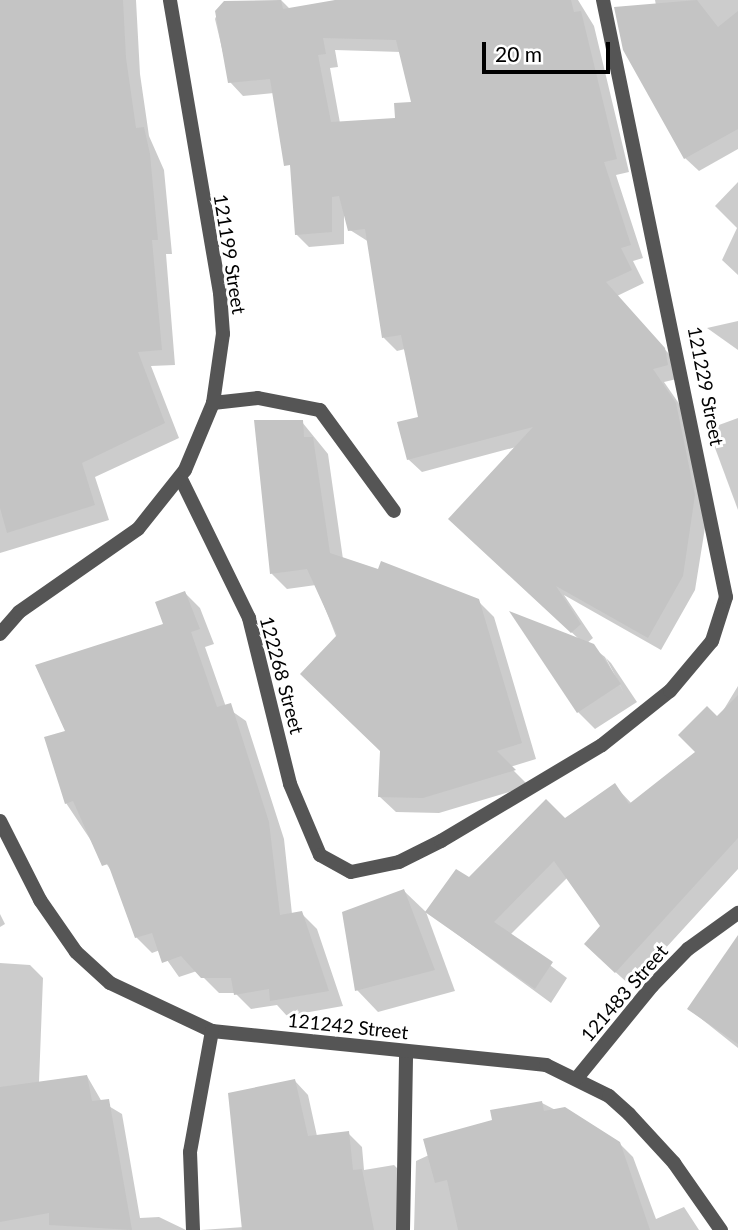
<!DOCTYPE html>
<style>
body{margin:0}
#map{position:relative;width:738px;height:1230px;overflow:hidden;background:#fff;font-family:Lato,sans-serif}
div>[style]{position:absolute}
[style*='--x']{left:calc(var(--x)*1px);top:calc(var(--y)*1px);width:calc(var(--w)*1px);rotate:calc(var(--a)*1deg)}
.shadow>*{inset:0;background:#0003}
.building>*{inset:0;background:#c4c4c4}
.lane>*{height:14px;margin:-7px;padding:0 7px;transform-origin:7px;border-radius:7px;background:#555}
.street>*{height:14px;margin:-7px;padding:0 7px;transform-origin:7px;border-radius:7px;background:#555}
span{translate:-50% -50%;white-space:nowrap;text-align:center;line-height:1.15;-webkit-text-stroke:6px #fff;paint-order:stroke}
.street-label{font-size:19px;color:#000}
.scale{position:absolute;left:482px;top:42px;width:128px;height:32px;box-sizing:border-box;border:4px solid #000;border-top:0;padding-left:9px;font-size:21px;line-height:24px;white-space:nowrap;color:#000;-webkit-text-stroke:5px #fff;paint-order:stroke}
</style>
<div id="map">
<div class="shadow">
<div style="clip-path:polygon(0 0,136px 0,140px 74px,149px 136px,164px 170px,172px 254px,166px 254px,175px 365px,151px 366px,179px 438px,95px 477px,109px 520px,0 553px)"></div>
<div style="clip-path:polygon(evenodd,281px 0,291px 10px,345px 0,578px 0,594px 26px,629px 172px,616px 175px,643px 258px,633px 261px,644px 283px,617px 296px,677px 363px,681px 378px,664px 382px,689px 418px,708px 509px,695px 590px,661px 650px,564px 595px,593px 638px,587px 643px,605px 657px,624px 693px,606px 658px,611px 663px,637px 702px,595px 729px,578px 712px,581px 641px,463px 531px,516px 447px,422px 472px,408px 459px,420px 418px,405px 349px,397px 351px,384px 338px,369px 242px,350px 230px,344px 214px,344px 244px,309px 247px,296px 234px,292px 172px,274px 93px,243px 96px,230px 82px,215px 19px,220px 7px,227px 1px,246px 6px,281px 0,335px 50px,401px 52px,413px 104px,397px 120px,340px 123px,330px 68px,338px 67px,335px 50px)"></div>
<div style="clip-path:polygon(655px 0,738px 0,738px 149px,699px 171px,685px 158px)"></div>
<div style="clip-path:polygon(738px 182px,738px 275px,722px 260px,737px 228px,715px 206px)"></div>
<div style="clip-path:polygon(738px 321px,738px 350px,707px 328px)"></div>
<div style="clip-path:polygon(738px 418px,738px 510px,708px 429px)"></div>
<div style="clip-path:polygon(302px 422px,328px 454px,343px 559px,478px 601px,494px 617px,536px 759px,510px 767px,529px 786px,439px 813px,396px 812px,380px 797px,381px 751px,316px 585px,287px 589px,272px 574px)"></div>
<div style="clip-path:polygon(185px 593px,200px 608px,214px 644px,205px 647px,226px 707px,246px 721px,284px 839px,292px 914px,301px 913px,317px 929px,343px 1006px,287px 1016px,277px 1005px,251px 1009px,235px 993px,219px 993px,197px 971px,179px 977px,160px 950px,152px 953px,136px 937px,114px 875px,66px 803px,68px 732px,165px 625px)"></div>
<div style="clip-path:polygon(738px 686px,738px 869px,631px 986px,601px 959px,603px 926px,568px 877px,510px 935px,567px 978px,551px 1003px,427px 912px,615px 786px,632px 804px,698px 752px)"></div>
<div style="clip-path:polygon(404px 891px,426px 912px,455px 991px,378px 1012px,357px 990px)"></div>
<div style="clip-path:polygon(0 914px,5px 924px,0 927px)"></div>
<div style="clip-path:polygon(0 963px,30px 965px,43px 978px,39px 1083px,87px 1076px,102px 1102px,122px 1114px,140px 1218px,159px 1217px,186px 1230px,0 1230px)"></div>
<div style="clip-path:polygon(738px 967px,738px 1048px,689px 1009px)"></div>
<div style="clip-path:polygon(295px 1081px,308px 1095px,317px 1136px,348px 1133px,362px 1147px,364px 1170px,394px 1165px,407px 1178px,406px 1230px,201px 1230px,244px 1227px,230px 1094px)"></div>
<div style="clip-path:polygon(542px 1103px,619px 1143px,633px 1157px,656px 1219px,684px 1207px,699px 1230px,414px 1230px,416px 1161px)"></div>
</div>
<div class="building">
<div style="clip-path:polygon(0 0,123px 0,126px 58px,136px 128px,144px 127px,150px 154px,158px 240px,152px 240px,162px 350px,138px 352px,165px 423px,82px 463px,95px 505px,7px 533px,0 508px)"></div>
<div style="clip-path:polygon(evenodd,281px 0,283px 9px,335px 0,571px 0,574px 12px,581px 11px,617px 159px,604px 162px,631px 245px,621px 248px,632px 270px,606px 282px,665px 348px,668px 365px,653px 369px,676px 403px,695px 495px,683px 576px,648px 638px,556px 586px,581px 624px,571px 633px,448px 519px,533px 427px,407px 460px,397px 422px,418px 417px,401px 335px,382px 338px,365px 229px,348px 231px,339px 196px,332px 197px,332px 232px,295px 235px,290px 165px,284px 166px,270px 79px,228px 83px,215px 11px,224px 1px,281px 0,323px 38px,396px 40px,411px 102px,394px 103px,395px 118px,331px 122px,318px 55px,326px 54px,323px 38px)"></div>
<div style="clip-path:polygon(697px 0,718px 27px,738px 11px,738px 129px,684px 159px,623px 50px,614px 7px)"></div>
<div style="clip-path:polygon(254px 420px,303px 420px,304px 437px,313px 437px,330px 553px,378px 569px,381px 561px,479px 599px,522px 743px,497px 751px,516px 770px,423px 798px,378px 797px,380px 751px,300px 674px,337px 635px,307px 569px,270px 574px)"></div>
<div style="clip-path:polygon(185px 591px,200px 629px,191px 632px,217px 707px,231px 703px,269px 822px,280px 915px,302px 911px,329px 991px,270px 1001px,269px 989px,234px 995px,231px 978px,201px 978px,181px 956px,162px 963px,152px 933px,135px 938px,108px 864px,102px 866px,73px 801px,65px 804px,44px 737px,65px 731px,35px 665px,163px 624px,155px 602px)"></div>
<div style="clip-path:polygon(509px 611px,594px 644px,621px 684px,577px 713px)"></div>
<div style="clip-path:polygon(738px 695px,738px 838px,615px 973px,584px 944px,600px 926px,554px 861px,494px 922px,553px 962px,535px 989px,425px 912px,456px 869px,469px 877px,546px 799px,565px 818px,615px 783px,629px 804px,695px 752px,678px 735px,707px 706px,717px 716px)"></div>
<div style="clip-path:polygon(404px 889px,435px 970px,355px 991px,342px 912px)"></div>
<div style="clip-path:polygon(738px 935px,738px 1044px,687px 1009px)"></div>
<div style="clip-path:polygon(87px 1075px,92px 1101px,109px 1099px,132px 1230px,49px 1225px,49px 1213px,0 1222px,0 1087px)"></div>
<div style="clip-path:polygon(295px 1079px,308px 1136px,349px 1131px,353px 1170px,362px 1169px,374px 1230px,242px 1230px,228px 1093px)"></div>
<div style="clip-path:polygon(542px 1101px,544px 1111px,565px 1107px,620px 1142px,650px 1230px,458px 1230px,447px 1180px,435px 1183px,423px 1139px,492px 1120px,490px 1110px)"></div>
</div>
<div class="lane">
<div style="--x:213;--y:403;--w:45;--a:-6.3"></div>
<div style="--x:258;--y:398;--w:63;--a:11"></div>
<div style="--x:320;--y:410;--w:125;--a:53.8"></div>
<div style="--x:403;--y:1230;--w:179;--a:-89"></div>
</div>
<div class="street">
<div style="--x:180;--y:477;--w:157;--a:63.9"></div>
<div style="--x:249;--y:618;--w:171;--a:76.1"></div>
<div style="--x:290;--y:784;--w:77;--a:67.1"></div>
<div style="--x:320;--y:855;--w:35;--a:29"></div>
<div style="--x:351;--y:872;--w:49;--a:-11.8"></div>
<div style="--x:399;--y:862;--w:47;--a:-26.6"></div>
<div style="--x:441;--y:841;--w:187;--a:-30.8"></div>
<div style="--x:602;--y:745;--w:87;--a:-38.5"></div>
<div style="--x:670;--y:691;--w:65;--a:-50"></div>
<div style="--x:712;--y:641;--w:46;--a:-72.3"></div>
<div style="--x:726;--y:597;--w:610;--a:-101.64"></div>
<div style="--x:0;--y:634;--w:29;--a:-49"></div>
<div style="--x:19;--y:612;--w:145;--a:-34.9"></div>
<div style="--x:138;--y:529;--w:75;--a:-51.5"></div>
<div style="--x:185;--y:470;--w:73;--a:-67.3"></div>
<div style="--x:213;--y:403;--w:70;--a:-81.8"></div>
<div style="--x:223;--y:334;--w:41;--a:-94.2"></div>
<div style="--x:220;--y:293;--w:297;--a:-99.7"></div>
<div style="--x:0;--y:821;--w:89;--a:63.1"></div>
<div style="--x:40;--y:900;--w:63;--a:55.3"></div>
<div style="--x:76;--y:952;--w:46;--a:42.4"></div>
<div style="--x:110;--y:983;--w:113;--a:25.2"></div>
<div style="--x:212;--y:1031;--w:336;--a:5.8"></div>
<div style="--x:546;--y:1065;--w:70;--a:26.2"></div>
<div style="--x:609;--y:1096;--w:27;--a:42"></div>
<div style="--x:629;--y:1114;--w:67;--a:47.4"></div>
<div style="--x:674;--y:1163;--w:82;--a:55"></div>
<div style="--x:577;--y:1078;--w:119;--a:-50.8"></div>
<div style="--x:652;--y:986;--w:52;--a:-45.8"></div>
<div style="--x:688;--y:949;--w:62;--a:-35.8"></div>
<div style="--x:193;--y:1230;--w:78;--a:-92.2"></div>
<div style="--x:190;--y:1152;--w:123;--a:-79.7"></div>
</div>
<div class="street-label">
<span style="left:230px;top:254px;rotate:81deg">121199 Street</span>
<span style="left:706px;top:386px;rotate:79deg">121229 Street</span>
<span style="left:282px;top:675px;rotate:75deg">122268 Street</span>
<span style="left:624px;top:993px;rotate:-49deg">121483 Street</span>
<span style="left:348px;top:1026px;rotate:6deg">121242 Street</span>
</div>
<div class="scale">20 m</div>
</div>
